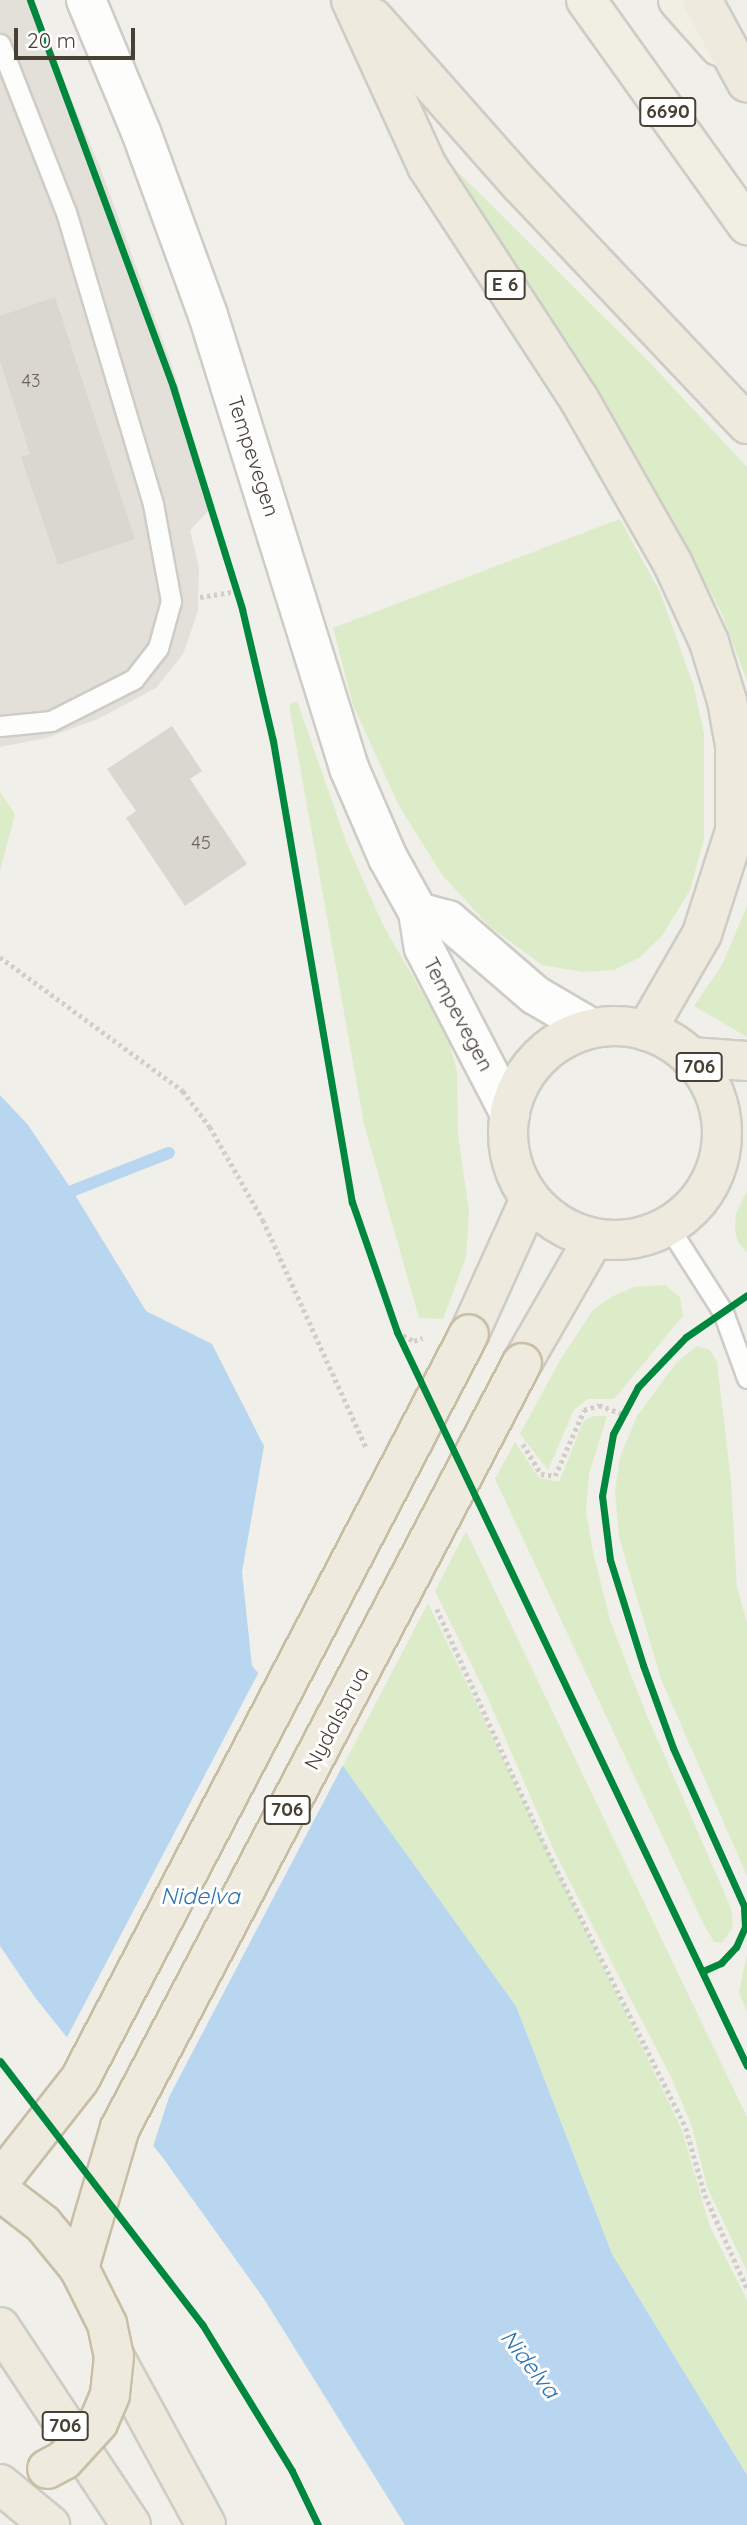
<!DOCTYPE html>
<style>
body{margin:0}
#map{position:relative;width:747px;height:2525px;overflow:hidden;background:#f0efe9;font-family:Quicksand,sans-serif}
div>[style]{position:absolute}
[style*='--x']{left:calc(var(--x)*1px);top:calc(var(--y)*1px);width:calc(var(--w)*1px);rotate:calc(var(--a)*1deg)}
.industrial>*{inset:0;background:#e3e0da}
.green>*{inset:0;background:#dcecc8}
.water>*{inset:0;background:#b8d6ef}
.pier>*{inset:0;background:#f0efe9}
.stream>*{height:12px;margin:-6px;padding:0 6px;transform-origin:6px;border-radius:6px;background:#b8d6ef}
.building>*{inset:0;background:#dad7d1}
.path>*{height:4.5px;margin-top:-2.25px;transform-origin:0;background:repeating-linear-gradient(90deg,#d1ceca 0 3.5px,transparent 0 7px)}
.roads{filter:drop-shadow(2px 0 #ceccc6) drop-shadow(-2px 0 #ceccc6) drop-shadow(0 2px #ceccc6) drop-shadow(0 -2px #ceccc6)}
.service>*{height:19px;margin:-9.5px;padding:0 9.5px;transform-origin:9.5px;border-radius:9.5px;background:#fdfdfc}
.tertiary>*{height:38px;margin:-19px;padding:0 19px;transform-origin:19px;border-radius:19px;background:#fdfdfc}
.primary>*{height:38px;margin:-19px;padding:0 19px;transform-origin:19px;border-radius:19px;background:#f1eee3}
.trunk>*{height:38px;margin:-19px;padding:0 19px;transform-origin:19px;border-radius:19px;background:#eeeade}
.trunk>.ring{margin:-19px;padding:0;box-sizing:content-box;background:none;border:38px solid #eeeade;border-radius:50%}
.bridges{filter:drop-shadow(2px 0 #c8bea4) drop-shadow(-2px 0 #c8bea4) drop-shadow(0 2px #c8bea4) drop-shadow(0 -2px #c8bea4)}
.trunk-bridge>*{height:38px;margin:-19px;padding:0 19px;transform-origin:19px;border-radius:19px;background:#eeeade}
.cycleway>*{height:7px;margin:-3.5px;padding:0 3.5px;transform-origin:3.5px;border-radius:3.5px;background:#00873e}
span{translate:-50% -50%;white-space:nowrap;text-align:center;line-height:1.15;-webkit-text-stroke:6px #fff;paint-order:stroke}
.number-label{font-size:18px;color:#6c665d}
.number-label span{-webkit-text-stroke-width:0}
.shield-label span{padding:2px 5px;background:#fff;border:2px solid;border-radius:5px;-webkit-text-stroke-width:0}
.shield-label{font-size:19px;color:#464035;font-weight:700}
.street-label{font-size:21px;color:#464035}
.water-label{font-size:23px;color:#2b74b4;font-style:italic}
.scale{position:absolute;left:14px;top:28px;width:121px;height:32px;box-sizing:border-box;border:4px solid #464035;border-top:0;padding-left:9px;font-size:21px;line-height:24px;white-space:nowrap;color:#464035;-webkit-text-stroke:5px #fff;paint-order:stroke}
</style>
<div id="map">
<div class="industrial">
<div style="clip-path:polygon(0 0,29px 0,100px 167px,173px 369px,212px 507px,190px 530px,199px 567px,198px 611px,183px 654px,156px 688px,98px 719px,46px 738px,0 747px)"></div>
</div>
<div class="green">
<div style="clip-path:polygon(440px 154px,651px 364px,747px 467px,747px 681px,721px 612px,678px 532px,528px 284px)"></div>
<div style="clip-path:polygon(620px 519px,660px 592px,694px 687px,704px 734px,704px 839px,690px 890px,662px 936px,639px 958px,614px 970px,582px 972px,542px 965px,489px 926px,443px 876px,399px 806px,353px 705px,333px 628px)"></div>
<div style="clip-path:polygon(297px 701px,347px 844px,383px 925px,448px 1037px,457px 1072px,458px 1134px,469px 1212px,466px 1257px,443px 1319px,419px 1318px,364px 1124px,289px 705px)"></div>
<div style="clip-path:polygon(0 792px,15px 814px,0 871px)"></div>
<div style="clip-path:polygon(747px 906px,747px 1037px,694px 1006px,722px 965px)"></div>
<div style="clip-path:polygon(747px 1191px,747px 1252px,738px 1243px,735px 1230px,736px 1213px)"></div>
<div style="clip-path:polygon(665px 1285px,680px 1297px,683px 1316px,614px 1399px,588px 1399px,574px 1410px,548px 1470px,520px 1434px,560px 1360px,593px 1310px,611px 1297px,634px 1287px)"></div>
<div style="clip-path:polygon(697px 1346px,710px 1350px,717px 1362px,731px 1481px,737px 1587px,747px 1623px,747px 1876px,661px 1679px,619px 1537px,615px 1492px,620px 1457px,637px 1416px,676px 1363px)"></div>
<div style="clip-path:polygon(593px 1416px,607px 1416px,589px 1474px,586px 1511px,593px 1552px,610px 1620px,645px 1711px,731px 1908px,733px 1927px,722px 1943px,714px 1942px,703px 1923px,495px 1479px,515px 1442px,539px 1478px,559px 1482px,583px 1422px)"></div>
<div style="clip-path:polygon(466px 1531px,747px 2117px,747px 2271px,707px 2187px,692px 2126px,670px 2075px,555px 1853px,486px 1694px,435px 1591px)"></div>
<div style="clip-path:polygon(428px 1603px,682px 2130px,710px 2227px,747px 2300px,747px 2475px,612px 2254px,516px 2006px,343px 1766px)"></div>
<div style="clip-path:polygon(747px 1954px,747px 2012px,739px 1992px)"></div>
</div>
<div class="water">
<div style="clip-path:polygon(0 1095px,28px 1125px,72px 1190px,146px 1311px,212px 1344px,264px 1446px,242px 1572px,252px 1666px,343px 1766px,516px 2006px,612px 2254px,747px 2475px,747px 2525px,405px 2525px,264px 2299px,163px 2158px,34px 1996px,0 1946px)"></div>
</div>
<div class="pier">
<div style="clip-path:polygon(260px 1670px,344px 1763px,169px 2097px,152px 2150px,65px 2041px)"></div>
</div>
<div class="stream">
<div style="--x:59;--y:1196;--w:118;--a:-21.4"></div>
</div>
<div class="building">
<div style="clip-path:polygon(55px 297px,135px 539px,58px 565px,21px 457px,30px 454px,0 361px,0 316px)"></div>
<div style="clip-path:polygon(172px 726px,202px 771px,190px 779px,247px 864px,185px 906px,126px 818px,136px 811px,107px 769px)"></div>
</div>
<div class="path">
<div style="--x:200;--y:597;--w:36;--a:-9"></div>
<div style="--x:0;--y:957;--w:227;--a:36.2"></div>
<div style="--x:183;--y:1091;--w:45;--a:53.1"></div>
<div style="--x:210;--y:1127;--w:107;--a:60.3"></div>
<div style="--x:263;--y:1220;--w:249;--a:65.6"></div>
<div style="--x:397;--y:1332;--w:19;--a:28"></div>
<div style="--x:414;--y:1341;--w:9;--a:-21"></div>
<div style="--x:523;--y:1444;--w:35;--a:59"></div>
<div style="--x:541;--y:1474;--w:14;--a:8"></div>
<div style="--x:555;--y:1476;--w:72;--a:-66.3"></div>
<div style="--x:584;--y:1410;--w:16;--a:-18"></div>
<div style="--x:599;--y:1405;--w:25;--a:21"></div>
<div style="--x:437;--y:1609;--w:260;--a:65.5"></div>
<div style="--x:545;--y:1846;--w:315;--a:63.4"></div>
<div style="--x:686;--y:2128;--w:70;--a:74.2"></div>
<div style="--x:705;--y:2195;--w:102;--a:65.7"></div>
</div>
<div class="roads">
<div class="service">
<div style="--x:0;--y:44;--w:180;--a:68.6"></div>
<div style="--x:66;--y:212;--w:305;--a:73.4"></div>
<div style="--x:153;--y:504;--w:99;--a:79.5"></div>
<div style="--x:171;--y:601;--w:49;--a:105.5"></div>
<div style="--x:158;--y:648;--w:39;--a:128"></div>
<div style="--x:134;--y:679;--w:93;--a:153.2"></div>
<div style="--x:51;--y:721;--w:51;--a:174.4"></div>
<div style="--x:668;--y:1226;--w:102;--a:57.4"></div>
<div style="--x:723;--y:1312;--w:70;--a:70"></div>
</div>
<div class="tertiary">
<div style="--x:86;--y:0;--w:143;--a:67.4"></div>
<div style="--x:141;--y:132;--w:195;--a:69.9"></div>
<div style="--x:208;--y:315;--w:474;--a:72.7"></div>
<div style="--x:349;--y:768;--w:98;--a:66.6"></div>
<div style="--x:388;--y:858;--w:62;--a:60.9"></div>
<div style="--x:418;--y:912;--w:36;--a:81"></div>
<div style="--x:424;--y:948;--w:187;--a:62.6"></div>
<div style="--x:418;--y:912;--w:31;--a:15"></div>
<div style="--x:448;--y:920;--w:115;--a:40.8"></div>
<div style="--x:535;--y:995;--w:65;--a:30.5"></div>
</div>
<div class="primary">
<div style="--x:586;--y:0;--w:277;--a:54.4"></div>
<div style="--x:678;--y:0;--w:62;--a:48.3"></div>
</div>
<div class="trunk">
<div style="--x:351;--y:0;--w:183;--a:65.4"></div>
<div style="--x:427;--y:166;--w:278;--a:56.9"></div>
<div style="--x:579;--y:399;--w:190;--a:60.3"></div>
<div style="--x:673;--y:564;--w:86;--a:65.2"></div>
<div style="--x:709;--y:642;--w:62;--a:73"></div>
<div style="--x:727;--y:701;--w:45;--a:79.7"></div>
<div style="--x:735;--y:745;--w:86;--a:90"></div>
<div style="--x:735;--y:831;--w:108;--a:107.8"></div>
<div style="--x:702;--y:934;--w:112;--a:120"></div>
<div style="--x:702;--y:0;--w:94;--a:61.5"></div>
<div style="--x:373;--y:18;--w:223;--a:48.5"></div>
<div style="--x:521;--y:185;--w:329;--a:46.6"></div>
<div class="ring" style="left:508px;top:1026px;width:176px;height:176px"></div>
<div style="--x:690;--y:1057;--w:57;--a:4"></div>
<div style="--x:469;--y:1334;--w:148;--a:-65.7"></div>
<div style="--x:522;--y:1363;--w:144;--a:-60.1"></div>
<div style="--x:0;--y:2327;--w:237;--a:56.5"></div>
<div style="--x:114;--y:2356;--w:192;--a:61.4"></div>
<div style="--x:0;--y:2484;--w:65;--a:39.4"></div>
</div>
</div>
<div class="bridges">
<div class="trunk-bridge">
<div style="--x:0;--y:2181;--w:130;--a:-51.9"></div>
<div style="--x:80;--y:2079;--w:840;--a:-62.43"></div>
<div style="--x:0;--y:2191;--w:54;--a:37.5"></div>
<div style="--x:43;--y:2224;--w:57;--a:50.7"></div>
<div style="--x:79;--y:2268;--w:63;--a:63.4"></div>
<div style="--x:107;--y:2324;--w:33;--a:78"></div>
<div style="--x:114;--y:2356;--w:39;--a:96"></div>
<div style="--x:110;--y:2395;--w:30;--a:113"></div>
<div style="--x:98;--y:2423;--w:50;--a:132.6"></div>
<div style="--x:64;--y:2460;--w:19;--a:152"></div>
<div style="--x:79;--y:2268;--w:146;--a:-73.7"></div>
<div style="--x:120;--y:2128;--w:864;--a:-62.28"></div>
</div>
</div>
<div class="cycleway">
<div style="--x:30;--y:0;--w:413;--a:69.7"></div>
<div style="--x:173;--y:387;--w:232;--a:72.7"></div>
<div style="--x:242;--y:609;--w:136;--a:76.8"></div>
<div style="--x:273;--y:741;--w:468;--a:80.3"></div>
<div style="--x:352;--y:1202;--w:138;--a:70.9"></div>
<div style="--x:397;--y:1332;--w:813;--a:64.51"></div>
<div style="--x:703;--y:1971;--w:20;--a:-24"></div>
<div style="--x:721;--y:1963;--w:22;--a:-47"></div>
<div style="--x:736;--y:1947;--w:22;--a:-66"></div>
<div style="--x:745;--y:1927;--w:21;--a:-93"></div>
<div style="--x:744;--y:1906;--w:173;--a:-114.2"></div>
<div style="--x:673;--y:1748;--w:88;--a:-109.9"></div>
<div style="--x:643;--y:1665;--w:110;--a:-107.4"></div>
<div style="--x:610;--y:1560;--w:64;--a:-97.1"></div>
<div style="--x:602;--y:1496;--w:63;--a:-79.9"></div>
<div style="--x:613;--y:1434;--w:53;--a:-62"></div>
<div style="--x:638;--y:1387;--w:69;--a:-46.2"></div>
<div style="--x:686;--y:1337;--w:74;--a:-34.5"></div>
<div style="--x:0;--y:2061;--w:332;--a:52.5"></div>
<div style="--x:202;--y:2324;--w:172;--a:58.5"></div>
<div style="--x:292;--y:2471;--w:60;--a:64.3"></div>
</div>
<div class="number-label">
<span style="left:31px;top:381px">43</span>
<span style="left:201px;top:843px">45</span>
</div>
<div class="shield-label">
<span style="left:668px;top:112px">6690</span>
<span style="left:505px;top:285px">E 6</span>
<span style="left:699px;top:1067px">706</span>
<span style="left:287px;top:1810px">706</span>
<span style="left:65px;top:2426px">706</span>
</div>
<div class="street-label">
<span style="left:254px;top:456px;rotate:72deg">Tempevegen</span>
<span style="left:459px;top:1014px;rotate:62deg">Tempevegen</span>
<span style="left:336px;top:1718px;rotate:-62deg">Nydalsbrua</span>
</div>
<div class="water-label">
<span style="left:200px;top:1896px">Nidelva</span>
<span style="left:530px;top:2364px;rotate:52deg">Nidelva</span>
</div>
<div class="scale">20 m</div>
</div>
